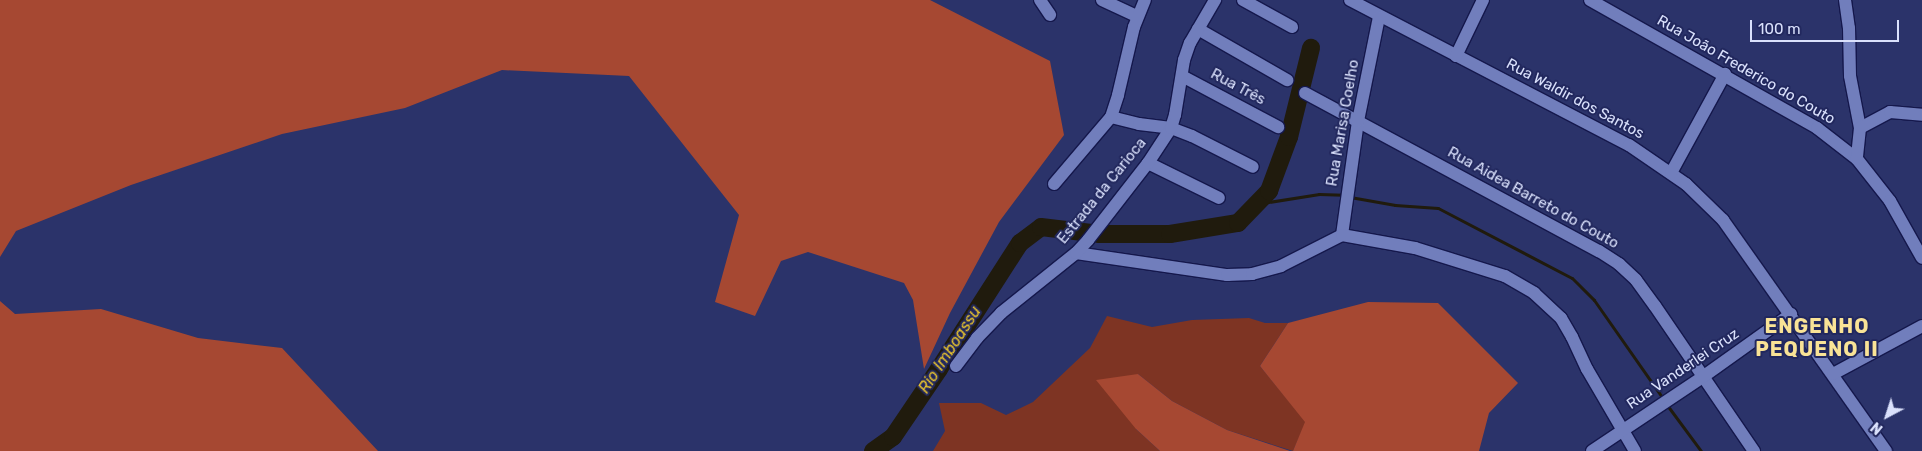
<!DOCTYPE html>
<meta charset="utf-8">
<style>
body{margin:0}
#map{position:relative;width:1922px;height:451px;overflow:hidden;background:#2b336a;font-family:Rubik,sans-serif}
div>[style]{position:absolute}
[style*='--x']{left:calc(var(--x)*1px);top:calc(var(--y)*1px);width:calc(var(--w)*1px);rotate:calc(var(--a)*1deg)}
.green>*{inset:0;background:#7e3423}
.forest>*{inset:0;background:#a64832}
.stream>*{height:3px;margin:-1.5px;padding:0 1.5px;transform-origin:1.5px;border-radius:1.5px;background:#201b0d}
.river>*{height:18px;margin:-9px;padding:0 9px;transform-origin:9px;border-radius:9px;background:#201b0d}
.roads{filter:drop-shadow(1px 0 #15184c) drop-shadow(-1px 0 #15184c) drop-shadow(0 1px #15184c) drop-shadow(0 -1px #15184c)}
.minor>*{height:12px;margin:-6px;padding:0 6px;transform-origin:6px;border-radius:6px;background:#717ebc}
span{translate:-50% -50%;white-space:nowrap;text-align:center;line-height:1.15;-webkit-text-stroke:4px #22285e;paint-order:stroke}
.street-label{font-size:15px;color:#dae1fc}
.water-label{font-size:16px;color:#eac52d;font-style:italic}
.district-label{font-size:20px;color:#f9e396;font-weight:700;letter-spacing:1px}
.north{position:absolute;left:1862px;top:391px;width:50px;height:50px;-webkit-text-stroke:4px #22285e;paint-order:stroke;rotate:220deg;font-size:14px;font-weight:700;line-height:20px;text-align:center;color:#dae1fc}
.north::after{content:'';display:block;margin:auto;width:18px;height:22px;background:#dae1fc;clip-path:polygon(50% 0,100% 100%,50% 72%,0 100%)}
.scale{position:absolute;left:1750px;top:20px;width:149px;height:22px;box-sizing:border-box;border:2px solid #dae1fc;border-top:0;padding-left:6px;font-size:15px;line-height:18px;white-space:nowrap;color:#dae1fc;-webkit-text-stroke:4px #22285e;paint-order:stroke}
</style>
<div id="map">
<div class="green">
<div style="clip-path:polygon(1107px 316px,1152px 327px,1192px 320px,1249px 318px,1265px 323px,1288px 323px,1260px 366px,1306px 422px,1293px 451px,1227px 430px,1172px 401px,1138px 374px,1136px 429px,1160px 451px,933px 451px,945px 431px,939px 403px,981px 403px,1006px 415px,1033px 402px,1090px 348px)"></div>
</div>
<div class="forest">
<div style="clip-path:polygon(0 0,930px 0,1050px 61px,1064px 135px,999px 222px,950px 313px,924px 369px,913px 300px,904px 283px,808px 252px,781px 261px,755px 316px,715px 302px,739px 215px,629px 76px,502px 70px,405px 108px,282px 134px,131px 185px,16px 231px,0 257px)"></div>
<div style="clip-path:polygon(0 301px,15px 314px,101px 309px,198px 338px,282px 348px,378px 451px,0 451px)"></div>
<div style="clip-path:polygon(1368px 302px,1438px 303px,1518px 383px,1489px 413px,1479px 451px,1293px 451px,1305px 422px,1260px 366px,1288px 323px)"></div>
<div style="clip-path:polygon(1138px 374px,1172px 401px,1227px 430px,1290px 451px,1160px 451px,1136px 429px,1096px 380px)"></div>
</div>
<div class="stream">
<div style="--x:1350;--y:197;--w:46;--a:10.1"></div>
<div style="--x:1395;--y:205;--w:43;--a:4"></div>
<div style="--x:1438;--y:208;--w:151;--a:27.6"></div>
<div style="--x:1572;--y:278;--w:31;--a:45"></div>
<div style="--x:1594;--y:300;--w:122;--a:55"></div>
<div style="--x:1256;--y:204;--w:64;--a:-9"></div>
<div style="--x:1319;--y:194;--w:24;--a:2"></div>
<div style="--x:1667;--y:405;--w:57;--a:53.5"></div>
</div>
<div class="river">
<div style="--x:873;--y:451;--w:24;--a:-35"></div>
<div style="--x:893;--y:437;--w:82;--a:-55.9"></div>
<div style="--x:939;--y:369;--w:150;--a:-57.3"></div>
<div style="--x:1020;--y:243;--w:26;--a:-37"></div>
<div style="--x:1041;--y:227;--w:59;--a:6.8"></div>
<div style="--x:1100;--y:234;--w:70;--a:0"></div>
<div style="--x:1170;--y:234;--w:69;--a:-9.2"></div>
<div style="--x:1238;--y:223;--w:45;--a:-45.9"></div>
<div style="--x:1269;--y:191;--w:58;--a:-69.7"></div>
<div style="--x:1289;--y:137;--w:92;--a:-76.1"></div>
</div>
<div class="roads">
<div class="minor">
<div style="--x:1040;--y:0;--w:18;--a:56"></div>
<div style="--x:1102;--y:0;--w:38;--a:25"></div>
<div style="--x:1243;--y:0;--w:56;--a:28.9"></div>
<div style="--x:1350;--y:0;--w:314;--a:27.5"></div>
<div style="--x:1629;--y:145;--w:69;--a:34.4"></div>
<div style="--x:1686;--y:184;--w:52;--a:44.2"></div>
<div style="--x:1723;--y:220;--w:283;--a:54.8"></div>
<div style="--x:1590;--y:0;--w:261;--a:29.4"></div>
<div style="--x:1817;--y:128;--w:51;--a:37.8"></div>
<div style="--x:1857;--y:159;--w:53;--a:51.8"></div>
<div style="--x:1890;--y:201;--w:65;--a:60.7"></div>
<div style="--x:1845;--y:0;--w:28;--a:82"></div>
<div style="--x:1849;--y:28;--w:48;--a:88.8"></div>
<div style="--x:1850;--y:76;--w:53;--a:79.1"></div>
<div style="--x:1860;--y:128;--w:31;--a:96"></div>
<div style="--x:1198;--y:29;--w:103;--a:29.8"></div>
<div style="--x:1456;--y:56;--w:62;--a:-64.3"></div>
<div style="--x:1182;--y:76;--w:109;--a:28"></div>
<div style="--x:1305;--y:93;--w:334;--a:28.3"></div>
<div style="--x:1599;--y:251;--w:24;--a:33"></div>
<div style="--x:1619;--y:264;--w:23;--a:43"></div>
<div style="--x:1636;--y:280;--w:32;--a:54"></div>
<div style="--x:1655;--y:306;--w:176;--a:55.7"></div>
<div style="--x:1111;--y:117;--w:29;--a:14"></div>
<div style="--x:1139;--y:124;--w:32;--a:7"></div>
<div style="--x:1171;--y:128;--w:22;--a:21"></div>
<div style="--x:1192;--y:136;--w:68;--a:26.9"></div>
<div style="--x:1860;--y:128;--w:34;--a:-28"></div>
<div style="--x:1890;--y:112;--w:32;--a:5"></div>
<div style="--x:1148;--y:163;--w:79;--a:26.2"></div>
<div style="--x:1671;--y:173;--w:113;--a:-61.4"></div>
<div style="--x:1054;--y:184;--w:88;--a:-49.6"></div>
<div style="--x:1111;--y:117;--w:23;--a:-72"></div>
<div style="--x:1118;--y:95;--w:70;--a:-76.8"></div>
<div style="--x:1134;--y:27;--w:29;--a:-68"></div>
<div style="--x:1342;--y:235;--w:115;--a:-82"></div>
<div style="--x:1358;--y:121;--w:106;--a:-78.6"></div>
<div style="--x:1076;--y:253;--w:153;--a:8.3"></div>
<div style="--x:1227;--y:275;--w:25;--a:-2"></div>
<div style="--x:1252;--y:274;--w:30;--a:-15"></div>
<div style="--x:1281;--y:266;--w:68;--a:-26.9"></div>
<div style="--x:1342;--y:235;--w:74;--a:10.1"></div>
<div style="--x:1415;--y:248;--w:94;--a:17.3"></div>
<div style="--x:1505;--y:276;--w:34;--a:30"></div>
<div style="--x:1534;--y:293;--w:37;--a:43"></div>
<div style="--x:1561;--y:318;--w:22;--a:60"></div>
<div style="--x:1572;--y:337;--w:35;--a:65"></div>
<div style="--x:1587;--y:369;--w:95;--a:59.7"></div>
<div style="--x:956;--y:366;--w:35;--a:-53"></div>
<div style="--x:977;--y:338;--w:35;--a:-46"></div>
<div style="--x:1001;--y:313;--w:96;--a:-38.7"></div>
<div style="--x:1076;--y:253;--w:18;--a:-47"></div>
<div style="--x:1088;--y:240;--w:98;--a:-52.1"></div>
<div style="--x:1148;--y:163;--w:42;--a:-56.7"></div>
<div style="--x:1171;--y:128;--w:14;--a:-73"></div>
<div style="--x:1175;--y:115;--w:56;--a:-80.7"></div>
<div style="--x:1184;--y:60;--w:18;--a:-71"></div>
<div style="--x:1190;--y:43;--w:50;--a:-59.8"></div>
<div style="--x:1833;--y:374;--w:101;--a:-28.3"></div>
<div style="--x:1592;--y:451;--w:135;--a:-33.8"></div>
<div style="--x:1704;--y:376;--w:107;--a:-35.5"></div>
</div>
</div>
<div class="street-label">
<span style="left:1746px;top:70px;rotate:30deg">Rua João Frederico do Couto</span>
<span style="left:1238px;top:87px;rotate:28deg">Rua Três</span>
<span style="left:1575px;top:99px;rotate:28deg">Rua Waldir dos Santos</span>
<span style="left:1343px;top:123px;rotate:-80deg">Rua Marisa Coelho</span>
<span style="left:1102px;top:191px;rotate:-51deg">Estrada da Carioca</span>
<span style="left:1533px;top:198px;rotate:29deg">Rua Aidea Barreto do Couto</span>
<span style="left:1683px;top:369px;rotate:-34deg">Rua Vanderlei Cruz</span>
</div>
<div class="water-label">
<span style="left:950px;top:350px;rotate:-57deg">Rio Imboassu</span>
</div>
<div class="district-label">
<span style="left:1817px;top:338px">ENGENHO<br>PEQUENO II</span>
</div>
<div class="north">N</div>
<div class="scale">100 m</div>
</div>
